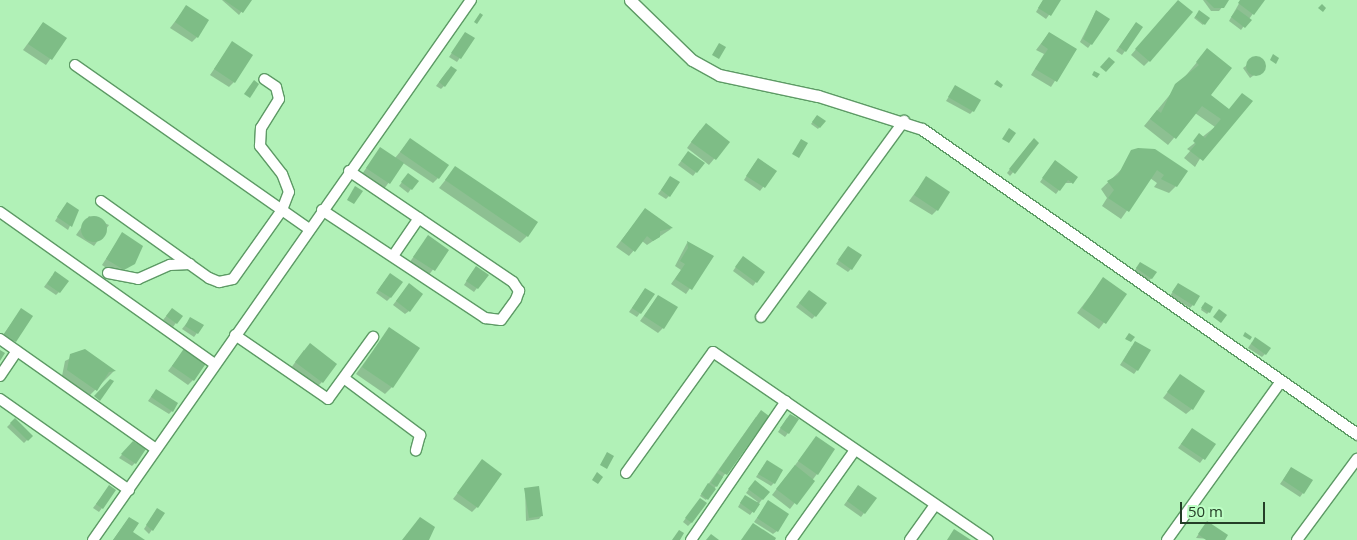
<!DOCTYPE html>
<style>
body{margin:0}
#map{position:relative;width:1357px;height:540px;overflow:hidden;background:#b1f1b7;font-family:"Open Sans",sans-serif}
div>[style]{position:absolute}
[style*='--x']{left:calc(var(--x)*1px);top:calc(var(--y)*1px);width:calc(var(--w)*1px);rotate:calc(var(--a)*1deg)}
.shadow>*{inset:0;background:#0003}
.building>*{inset:0;background:#7ebd86}
.round{border-radius:50%}
.roads{filter:drop-shadow(1px 0 #5d9a65) drop-shadow(-1px 0 #5d9a65) drop-shadow(0 1px #5d9a65) drop-shadow(0 -1px #5d9a65)}
.minor>*{height:10px;margin:-5px;padding:0 5px;transform-origin:5px;border-radius:5px;background:#fff}
.tertiary>*{height:11px;margin:-5.5px;padding:0 5.5px;transform-origin:5.5px;border-radius:5.5px;background:#fff}
span{translate:-50% -50%;white-space:nowrap;text-align:center;line-height:1.15;-webkit-text-stroke:5px #bdfec4;paint-order:stroke}
.scale{position:absolute;left:1180px;top:502px;width:85px;height:22px;box-sizing:border-box;border:2px solid #243e27;border-top:0;padding-left:6px;font-size:15px;line-height:18px;white-space:nowrap;color:#243e27;-webkit-text-stroke:4px #bdfec4;paint-order:stroke}
</style>
<div id="map">
<div class="shadow">
<div style="clip-path:polygon(222px 0,250px 0,239px 15px)"></div>
<div style="clip-path:polygon(1043px 0,1060px 0,1046px 19px,1036px 12px)"></div>
<div style="clip-path:polygon(1203px 0,1228px 0,1219px 11px,1211px 11px)"></div>
<div style="clip-path:polygon(1241px 0,1263px 0,1241px 30px,1229px 21px)"></div>
<div style="clip-path:polygon(187px 6px,197px 37px,192px 42px,170px 28px)"></div>
<div style="clip-path:polygon(1173px 6px,1149px 61px,1144px 66px,1131px 55px)"></div>
<div style="clip-path:polygon(1096px 11px,1091px 44px,1088px 48px,1080px 42px)"></div>
<div style="clip-path:polygon(1199px 12px,1208px 19px,1203px 25px,1194px 18px)"></div>
<div style="clip-path:polygon(43px 23px,65px 38px,46px 65px,23px 50px)"></div>
<div style="clip-path:polygon(1136px 23px,1125px 51px,1122px 55px,1116px 51px)"></div>
<div style="clip-path:polygon(1049px 33px,1075px 50px,1051px 87px,1031px 75px,1044px 54px,1036px 50px)"></div>
<div style="clip-path:polygon(465px 34px,473px 39px,457px 62px,449px 57px)"></div>
<div style="clip-path:polygon(232px 43px,234px 82px,229px 87px,210px 75px)"></div>
<div style="clip-path:polygon(1207px 50px,1209px 96px,1229px 110px,1195px 167px,1184px 158px,1190px 151px,1187px 149px,1215px 127px,1195px 113px,1168px 145px,1144px 126px)"></div>
<div style="clip-path:polygon(1258px 57px,1264px 68px,1250px 78px,1243px 68px)"></div>
<div style="clip-path:polygon(448px 70px,444px 86px,441px 89px,436px 86px)"></div>
<div style="clip-path:polygon(955px 87px,973px 111px,970px 114px,946px 101px)"></div>
<div style="clip-path:polygon(817px 116px,824px 121px,818px 129px,811px 124px)"></div>
<div style="clip-path:polygon(700px 130px,728px 142px,709px 165px,687px 148px)"></div>
<div style="clip-path:polygon(410px 140px,438px 178px,433px 183px,403px 163px,384px 189px,362px 174px,380px 149px,395px 158px)"></div>
<div style="clip-path:polygon(1030px 143px,1038px 143px,1010px 176px,1007px 173px)"></div>
<div style="clip-path:polygon(1132px 151px,1155px 151px,1176px 186px,1169px 193px,1154px 187px,1157px 183px,1150px 178px,1121px 219px,1102px 206px,1107px 198px,1101px 189px,1123px 168px)"></div>
<div style="clip-path:polygon(685px 156px,696px 172px,693px 176px,678px 165px)"></div>
<div style="clip-path:polygon(755px 163px,775px 171px,760px 191px,744px 180px)"></div>
<div style="clip-path:polygon(1052px 165px,1072px 183px,1064px 183px,1056px 194px,1040px 182px)"></div>
<div style="clip-path:polygon(455px 168px,527px 236px,520px 243px,439px 188px)"></div>
<div style="clip-path:polygon(405px 178px,411px 189px,408px 193px,399px 186px)"></div>
<div style="clip-path:polygon(670px 178px,669px 196px,666px 199px,658px 194px)"></div>
<div style="clip-path:polygon(926px 178px,937px 210px,932px 215px,909px 201px)"></div>
<div style="clip-path:polygon(64px 207px,77px 211px,68px 230px,55px 221px)"></div>
<div style="clip-path:polygon(645px 210px,671px 229px,647px 245px,642px 241px,629px 256px,616px 247px)"></div>
<div style="clip-path:polygon(89px 216px,109px 225px,94px 246px,76px 235px)"></div>
<div style="clip-path:polygon(122px 234px,130px 265px,115px 274px,102px 265px)"></div>
<div style="clip-path:polygon(428px 237px,448px 250px,428px 276px,409px 263px)"></div>
<div style="clip-path:polygon(687px 243px,712px 256px,686px 294px,671px 284px,681px 270px,675px 266px)"></div>
<div style="clip-path:polygon(845px 251px,851px 269px,848px 272px,836px 264px)"></div>
<div style="clip-path:polygon(740px 261px,763px 272px,753px 286px,733px 271px)"></div>
<div style="clip-path:polygon(1137px 267px,1152px 278px,1148px 281px,1134px 272px)"></div>
<div style="clip-path:polygon(473px 271px,487px 275px,474px 292px,464px 285px)"></div>
<div style="clip-path:polygon(52px 276px,59px 292px,56px 295px,44px 287px)"></div>
<div style="clip-path:polygon(387px 278px,390px 298px,387px 301px,376px 293px)"></div>
<div style="clip-path:polygon(1103px 279px,1125px 295px,1099px 329px,1077px 313px)"></div>
<div style="clip-path:polygon(406px 288px,409px 311px,405px 314px,393px 305px)"></div>
<div style="clip-path:polygon(1175px 288px,1193px 305px,1190px 308px,1170px 296px)"></div>
<div style="clip-path:polygon(645px 289px,640px 313px,637px 317px,629px 312px)"></div>
<div style="clip-path:polygon(806px 295px,815px 316px,812px 319px,796px 307px)"></div>
<div style="clip-path:polygon(658px 296px,663px 328px,658px 333px,640px 321px)"></div>
<div style="clip-path:polygon(1203px 305px,1209px 312px,1207px 314px,1201px 310px)"></div>
<div style="clip-path:polygon(172px 309px,181px 316px,173px 327px,163px 320px)"></div>
<div style="clip-path:polygon(21px 310px,15px 341px,11px 344px,1px 338px)"></div>
<div style="clip-path:polygon(191px 318px,197px 333px,194px 337px,182px 329px)"></div>
<div style="clip-path:polygon(389px 329px,392px 387px,385px 394px,356px 374px)"></div>
<div style="clip-path:polygon(1252px 342px,1265px 354px,1262px 357px,1248px 348px)"></div>
<div style="clip-path:polygon(1132px 346px,1137px 370px,1134px 374px,1120px 365px)"></div>
<div style="clip-path:polygon(185px 349px,193px 380px,188px 385px,168px 371px)"></div>
<div style="clip-path:polygon(304px 350px,322px 382px,317px 387px,291px 368px)"></div>
<div style="clip-path:polygon(85px 351px,114px 371px,90px 395px,62px 376px,65px 361px)"></div>
<div style="clip-path:polygon(1180px 376px,1192px 409px,1186px 414px,1163px 398px)"></div>
<div style="clip-path:polygon(153px 394px,172px 411px,169px 414px,148px 401px)"></div>
<div style="clip-path:polygon(767px 416px,706px 500px,700px 496px,756px 417px)"></div>
<div style="clip-path:polygon(787px 418px,788px 433px,785px 437px,778px 432px)"></div>
<div style="clip-path:polygon(15px 419px,31px 436px,24px 443px,7px 427px)"></div>
<div style="clip-path:polygon(1192px 429px,1214px 444px,1200px 463px,1178px 448px)"></div>
<div style="clip-path:polygon(816px 438px,817px 474px,790px 509px,772px 495px)"></div>
<div style="clip-path:polygon(133px 442px,135px 463px,132px 466px,119px 458px)"></div>
<div style="clip-path:polygon(482px 461px,477px 507px,472px 512px,453px 499px)"></div>
<div style="clip-path:polygon(767px 461px,774px 483px,771px 486px,756px 477px)"></div>
<div style="clip-path:polygon(1291px 468px,1303px 493px,1300px 497px,1280px 484px)"></div>
<div style="clip-path:polygon(752px 485px,768px 492px,750px 515px,738px 507px,742px 500px,758px 502px,746px 493px)"></div>
<div style="clip-path:polygon(109px 487px,102px 508px,99px 512px,93px 508px)"></div>
<div style="clip-path:polygon(525px 489px,542px 515px,539px 519px,526px 521px)"></div>
<div style="clip-path:polygon(855px 490px,864px 513px,861px 517px,844px 505px)"></div>
<div style="clip-path:polygon(700px 499px,692px 522px,688px 526px,683px 522px)"></div>
<div style="clip-path:polygon(768px 502px,777px 531px,773px 534px,754px 522px)"></div>
<div style="clip-path:polygon(157px 509px,163px 514px,149px 534px,144px 529px)"></div>
<div style="clip-path:polygon(129px 518px,131px 532px,143px 540px,113px 540px)"></div>
<div style="clip-path:polygon(1204px 526px,1223px 540px,1196px 538px)"></div>
</div>
<div class="building">
<div style="clip-path:polygon(224px 0,252px 0,243px 13px)"></div>
<div style="clip-path:polygon(1043px 0,1061px 0,1051px 16px,1038px 8px)"></div>
<div style="clip-path:polygon(1178px 0,1193px 12px,1150px 62px,1135px 49px)"></div>
<div style="clip-path:polygon(1206px 0,1229px 0,1224px 8px,1214px 8px)"></div>
<div style="clip-path:polygon(1240px 0,1265px 0,1254px 15px,1238px 3px)"></div>
<div style="clip-path:polygon(1322px 4px,1326px 8px,1323px 12px,1318px 8px)"></div>
<div style="clip-path:polygon(186px 5px,209px 20px,198px 38px,175px 22px)"></div>
<div style="clip-path:polygon(1237px 9px,1252px 20px,1245px 28px,1231px 17px)"></div>
<div style="clip-path:polygon(1096px 10px,1110px 19px,1092px 45px,1083px 39px)"></div>
<div style="clip-path:polygon(1199px 10px,1210px 18px,1205px 25px,1195px 17px)"></div>
<div style="clip-path:polygon(480px 13px,483px 15px,477px 24px,474px 22px)"></div>
<div style="clip-path:polygon(43px 22px,67px 38px,52px 60px,28px 44px)"></div>
<div style="clip-path:polygon(1136px 22px,1143px 27px,1126px 52px,1119px 47px)"></div>
<div style="clip-path:polygon(465px 32px,475px 38px,461px 59px,451px 53px)"></div>
<div style="clip-path:polygon(1049px 32px,1077px 49px,1057px 82px,1035px 69px,1048px 49px,1041px 44px)"></div>
<div style="clip-path:polygon(232px 41px,253px 55px,235px 83px,214px 69px)"></div>
<div style="clip-path:polygon(719px 43px,726px 47px,719px 59px,712px 55px)"></div>
<div style="clip-path:polygon(1207px 48px,1232px 68px,1211px 95px,1229px 109px,1242px 93px,1253px 101px,1203px 161px,1190px 151px,1196px 144px,1193px 141px,1199px 133px,1205px 138px,1221px 119px,1202px 106px,1176px 139px,1150px 119px,1157px 110px,1161px 113px,1175px 84px,1199px 65px,1196px 62px)"></div>
<div style="clip-path:polygon(1273px 54px,1279px 58px,1276px 64px,1270px 60px)"></div>
<div class="round" style="left:1246px;top:56px;width:20px;height:20px"></div>
<div style="clip-path:polygon(1109px 57px,1115px 62px,1106px 72px,1100px 67px)"></div>
<div style="clip-path:polygon(451px 66px,457px 70px,445px 87px,439px 82px)"></div>
<div style="clip-path:polygon(1094px 71px,1100px 74px,1097px 78px,1092px 75px)"></div>
<div style="clip-path:polygon(254px 80px,259px 84px,250px 98px,244px 94px)"></div>
<div style="clip-path:polygon(997px 80px,1003px 85px,1001px 88px,994px 84px)"></div>
<div style="clip-path:polygon(955px 85px,981px 100px,974px 112px,948px 97px)"></div>
<div style="clip-path:polygon(817px 115px,826px 121px,820px 128px,812px 122px)"></div>
<div style="clip-path:polygon(706px 123px,730px 142px,716px 160px,691px 142px)"></div>
<div style="clip-path:polygon(1009px 128px,1016px 133px,1009px 143px,1002px 139px)"></div>
<div style="clip-path:polygon(410px 138px,449px 165px,439px 179px,400px 152px)"></div>
<div style="clip-path:polygon(1034px 138px,1039px 143px,1015px 174px,1009px 169px)"></div>
<div style="clip-path:polygon(801px 139px,808px 143px,799px 158px,792px 154px)"></div>
<div style="clip-path:polygon(380px 147px,404px 163px,390px 184px,366px 168px)"></div>
<div style="clip-path:polygon(1138px 148px,1155px 149px,1188px 171px,1177px 187px,1161px 179px,1164px 175px,1157px 170px,1129px 212px,1108px 198px,1114px 190px,1107px 181px,1118px 175px,1131px 150px)"></div>
<div style="clip-path:polygon(688px 151px,705px 163px,697px 173px,681px 161px)"></div>
<div style="clip-path:polygon(758px 158px,777px 171px,765px 188px,746px 176px)"></div>
<div style="clip-path:polygon(1055px 160px,1078px 177px,1073px 184px,1068px 180px,1060px 191px,1042px 178px)"></div>
<div style="clip-path:polygon(455px 166px,538px 222px,528px 237px,445px 180px)"></div>
<div style="clip-path:polygon(408px 173px,419px 181px,412px 190px,401px 182px)"></div>
<div style="clip-path:polygon(670px 176px,680px 182px,670px 197px,661px 190px)"></div>
<div style="clip-path:polygon(926px 176px,950px 192px,938px 211px,914px 195px)"></div>
<div style="clip-path:polygon(355px 186px,363px 191px,354px 204px,347px 200px)"></div>
<div style="clip-path:polygon(67px 202px,79px 210px,72px 227px,57px 217px)"></div>
<div style="clip-path:polygon(645px 208px,673px 228px,660px 231px,660px 237px,653px 241px,647px 236px,635px 252px,621px 241px)"></div>
<div class="round" style="left:81px;top:216px;width:26px;height:26px"></div>
<div style="clip-path:polygon(122px 232px,143px 246px,135px 264px,124px 270px,106px 259px)"></div>
<div style="clip-path:polygon(428px 235px,449px 250px,435px 271px,413px 257px)"></div>
<div style="clip-path:polygon(687px 241px,714px 256px,692px 290px,675px 279px,685px 264px,680px 261px,688px 248px)"></div>
<div style="clip-path:polygon(848px 246px,862px 255px,852px 270px,838px 260px)"></div>
<div style="clip-path:polygon(743px 256px,765px 272px,757px 283px,735px 267px)"></div>
<div style="clip-path:polygon(1140px 262px,1157px 272px,1152px 279px,1136px 268px)"></div>
<div style="clip-path:polygon(476px 266px,489px 275px,478px 289px,466px 281px)"></div>
<div style="clip-path:polygon(55px 271px,69px 281px,60px 293px,47px 284px)"></div>
<div style="clip-path:polygon(390px 273px,403px 282px,391px 298px,378px 290px)"></div>
<div style="clip-path:polygon(1103px 277px,1127px 294px,1106px 324px,1082px 308px)"></div>
<div style="clip-path:polygon(409px 283px,423px 294px,410px 312px,396px 301px)"></div>
<div style="clip-path:polygon(1178px 283px,1200px 296px,1194px 306px,1172px 292px)"></div>
<div style="clip-path:polygon(645px 288px,655px 294px,641px 314px,632px 308px)"></div>
<div style="clip-path:polygon(809px 290px,827px 303px,816px 317px,799px 303px)"></div>
<div style="clip-path:polygon(658px 295px,678px 307px,664px 329px,644px 316px)"></div>
<div style="clip-path:polygon(1205px 302px,1213px 307px,1210px 313px,1201px 308px)"></div>
<div style="clip-path:polygon(21px 308px,33px 316px,16px 342px,4px 334px)"></div>
<div style="clip-path:polygon(172px 308px,183px 316px,177px 324px,166px 316px)"></div>
<div style="clip-path:polygon(1219px 309px,1227px 315px,1221px 323px,1213px 317px)"></div>
<div style="clip-path:polygon(190px 317px,204px 325px,198px 334px,185px 326px)"></div>
<div style="clip-path:polygon(389px 327px,420px 348px,393px 388px,362px 367px)"></div>
<div style="clip-path:polygon(1245px 332px,1252px 337px,1250px 340px,1243px 336px)"></div>
<div style="clip-path:polygon(1129px 333px,1135px 337px,1131px 342px,1125px 339px)"></div>
<div style="clip-path:polygon(1255px 337px,1271px 348px,1266px 355px,1251px 344px)"></div>
<div style="clip-path:polygon(1135px 341px,1151px 350px,1138px 371px,1123px 361px)"></div>
<div style="clip-path:polygon(310px 343px,337px 364px,323px 383px,295px 362px)"></div>
<div style="clip-path:polygon(185px 347px,207px 362px,194px 381px,172px 366px)"></div>
<div style="clip-path:polygon(85px 349px,116px 371px,109px 372px,97px 391px,67px 370px,70px 354px)"></div>
<div style="clip-path:polygon(0 350px,5px 353px,0 361px)"></div>
<div style="clip-path:polygon(1180px 374px,1205px 391px,1193px 410px,1167px 392px)"></div>
<div style="clip-path:polygon(110px 379px,114px 381px,100px 401px,94px 396px)"></div>
<div style="clip-path:polygon(156px 389px,178px 403px,173px 412px,151px 397px)"></div>
<div style="clip-path:polygon(761px 410px,769px 416px,727px 475px,719px 470px)"></div>
<div style="clip-path:polygon(790px 414px,799px 419px,789px 434px,780px 428px)"></div>
<div style="clip-path:polygon(15px 418px,33px 436px,28px 441px,10px 423px)"></div>
<div style="clip-path:polygon(1192px 428px,1216px 444px,1205px 460px,1181px 444px)"></div>
<div style="clip-path:polygon(816px 436px,835px 449px,818px 475px,798px 461px)"></div>
<div style="clip-path:polygon(133px 441px,146px 449px,136px 464px,121px 454px)"></div>
<div style="clip-path:polygon(607px 452px,614px 456px,607px 469px,600px 465px)"></div>
<div style="clip-path:polygon(482px 459px,502px 474px,478px 508px,457px 493px)"></div>
<div style="clip-path:polygon(767px 460px,783px 470px,775px 484px,758px 474px)"></div>
<div style="clip-path:polygon(795px 465px,815px 481px,797px 505px,776px 489px)"></div>
<div style="clip-path:polygon(1291px 467px,1313px 480px,1304px 494px,1283px 480px)"></div>
<div style="clip-path:polygon(597px 472px,603px 477px,598px 484px,592px 480px)"></div>
<div style="clip-path:polygon(717px 473px,723px 477px,717px 487px,711px 483px)"></div>
<div style="clip-path:polygon(755px 480px,770px 492px,763px 500px,748px 489px)"></div>
<div style="clip-path:polygon(708px 483px,716px 489px,708px 500px,701px 494px)"></div>
<div style="clip-path:polygon(109px 485px,116px 490px,103px 509px,96px 504px)"></div>
<div style="clip-path:polygon(858px 485px,877px 498px,865px 514px,847px 501px)"></div>
<div style="clip-path:polygon(539px 486px,543px 516px,529px 518px,524px 488px)"></div>
<div style="clip-path:polygon(745px 495px,760px 504px,754px 513px,740px 503px)"></div>
<div style="clip-path:polygon(700px 498px,707px 503px,692px 523px,685px 518px)"></div>
<div style="clip-path:polygon(768px 500px,789px 514px,778px 532px,757px 518px)"></div>
<div style="clip-path:polygon(157px 508px,165px 513px,153px 531px,146px 525px)"></div>
<div style="clip-path:polygon(129px 517px,139px 523px,133px 532px,145px 540px,113px 540px)"></div>
<div style="clip-path:polygon(420px 517px,435px 527px,429px 540px,402px 540px)"></div>
<div style="clip-path:polygon(1207px 521px,1228px 535px,1225px 540px,1206px 540px,1198px 534px)"></div>
<div style="clip-path:polygon(753px 523px,776px 538px,775px 540px,741px 540px)"></div>
<div style="clip-path:polygon(954px 529px,971px 540px,947px 540px)"></div>
<div style="clip-path:polygon(679px 530px,684px 533px,680px 540px,672px 540px)"></div>
<div style="clip-path:polygon(711px 534px,719px 540px,706px 540px)"></div>
</div>
<div class="roads">
<div class="minor">
<div style="--x:75;--y:65;--w:286;--a:35"></div>
<div style="--x:101;--y:201;--w:133;--a:35.5"></div>
<div style="--x:209;--y:278;--w:11;--a:22"></div>
<div style="--x:219;--y:282;--w:14;--a:-12"></div>
<div style="--x:233;--y:279;--w:85;--a:-54.6"></div>
<div style="--x:282;--y:210;--w:19;--a:-69"></div>
<div style="--x:289;--y:192;--w:19;--a:-111"></div>
<div style="--x:282;--y:174;--w:36;--a:-128"></div>
<div style="--x:260;--y:146;--w:18;--a:-87"></div>
<div style="--x:261;--y:128;--w:34;--a:-58"></div>
<div style="--x:279;--y:99;--w:12;--a:-104"></div>
<div style="--x:276;--y:87;--w:14;--a:-146"></div>
<div style="--x:322;--y:210;--w:196;--a:33.5"></div>
<div style="--x:485;--y:318;--w:16;--a:7"></div>
<div style="--x:501;--y:320;--w:26;--a:-54"></div>
<div style="--x:516;--y:299;--w:9;--a:-69"></div>
<div style="--x:519;--y:291;--w:11;--a:-124"></div>
<div style="--x:513;--y:282;--w:198;--a:-145.9"></div>
<div style="--x:0;--y:212;--w:263;--a:35.3"></div>
<div style="--x:393;--y:256;--w:46;--a:-55.6"></div>
<div style="--x:108;--y:273;--w:31;--a:11"></div>
<div style="--x:138;--y:279;--w:35;--a:-24"></div>
<div style="--x:170;--y:265;--w:20;--a:-3"></div>
<div style="--x:761;--y:317;--w:243;--a:-53.9"></div>
<div style="--x:235;--y:335;--w:113;--a:34.5"></div>
<div style="--x:328;--y:399;--w:77;--a:-54"></div>
<div style="--x:0;--y:339;--w:191;--a:35.2"></div>
<div style="--x:0;--y:376;--w:30;--a:-56"></div>
<div style="--x:345;--y:379;--w:94;--a:36.7"></div>
<div style="--x:420;--y:435;--w:16;--a:105"></div>
<div style="--x:0;--y:399;--w:158;--a:35.2"></div>
<div style="--x:626;--y:473;--w:149;--a:-54.3"></div>
<div style="--x:713;--y:352;--w:333;--a:34.4"></div>
<div style="--x:93;--y:540;--w:659;--a:-55.01"></div>
<div style="--x:691;--y:540;--w:168;--a:-55.6"></div>
<div style="--x:791;--y:540;--w:110;--a:-54.6"></div>
<div style="--x:910;--y:540;--w:43;--a:-54.5"></div>
<div style="--x:1167;--y:540;--w:193;--a:-54.3"></div>
<div style="--x:1297;--y:540;--w:101;--a:-53.5"></div>
</div>
<div class="tertiary">
<div style="--x:630;--y:0;--w:86;--a:44.1"></div>
<div style="--x:692;--y:60;--w:31;--a:29"></div>
<div style="--x:719;--y:75;--w:101;--a:12"></div>
<div style="--x:818;--y:96;--w:109;--a:17.6"></div>
<div style="--x:922;--y:129;--w:531;--a:35.04"></div>
</div>
</div>
<div class="scale">50 m</div>
</div>
